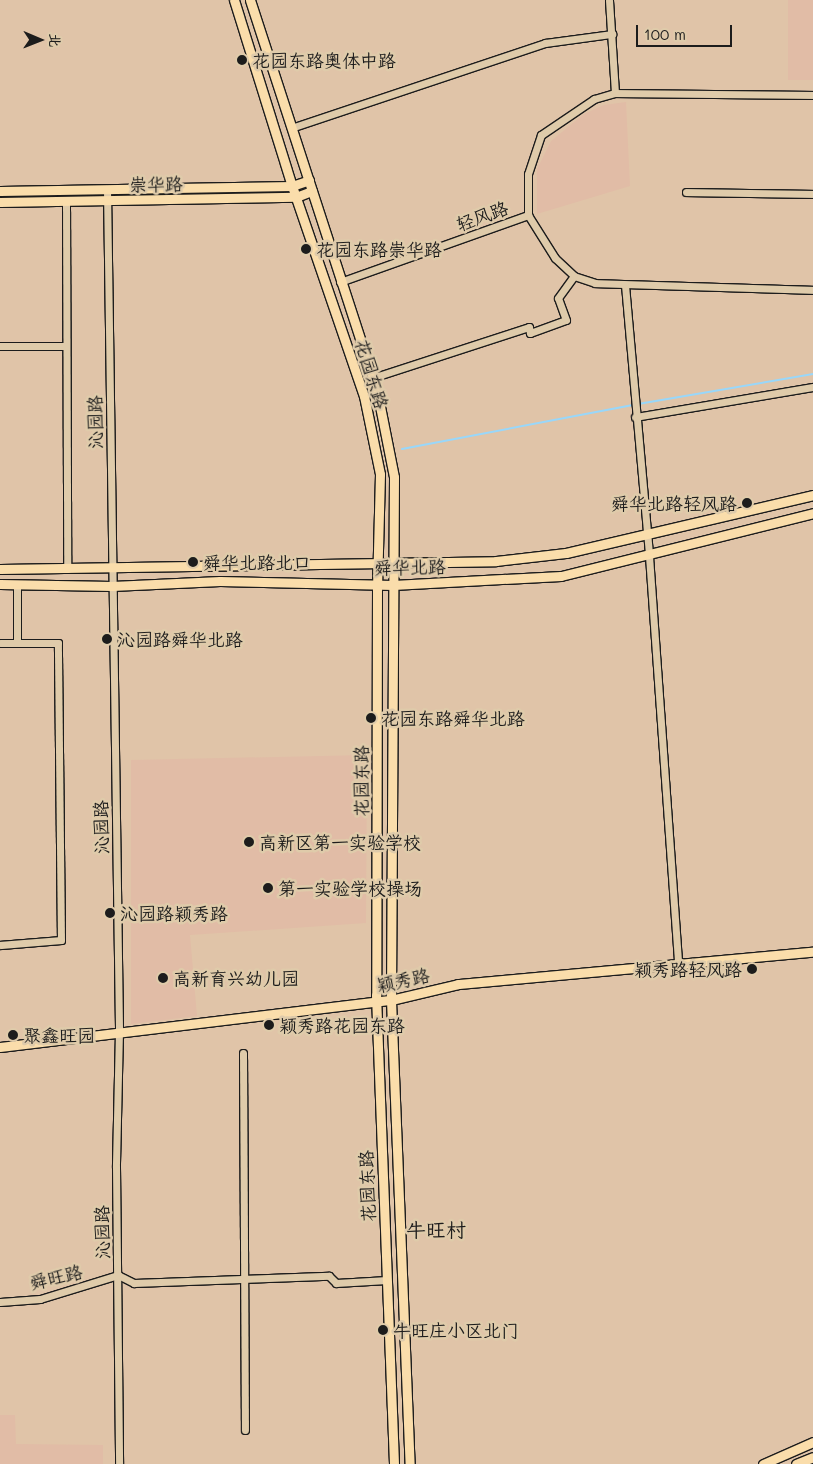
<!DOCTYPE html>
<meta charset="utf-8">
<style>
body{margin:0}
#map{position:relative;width:813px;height:1464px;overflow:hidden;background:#e0c4a8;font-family:Mali,"LXGW WenKai TC",sans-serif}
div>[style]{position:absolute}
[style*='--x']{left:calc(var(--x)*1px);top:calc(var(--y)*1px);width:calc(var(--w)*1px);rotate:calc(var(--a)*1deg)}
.built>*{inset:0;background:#e1bca6}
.stream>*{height:2px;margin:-1px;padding:0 1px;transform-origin:1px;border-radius:1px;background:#98d7fa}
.roads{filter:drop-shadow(1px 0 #1c1c1c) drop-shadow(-1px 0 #1c1c1c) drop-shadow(0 1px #1c1c1c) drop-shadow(0 -1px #1c1c1c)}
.minor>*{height:7px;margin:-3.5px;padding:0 3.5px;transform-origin:3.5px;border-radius:3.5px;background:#dfcbaa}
.major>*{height:9px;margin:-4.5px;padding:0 4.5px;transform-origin:4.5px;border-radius:4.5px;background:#faddab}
.dots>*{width:14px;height:14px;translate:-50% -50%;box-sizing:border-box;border:2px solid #dfcbaa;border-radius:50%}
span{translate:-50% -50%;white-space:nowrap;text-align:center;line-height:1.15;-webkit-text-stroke:5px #dfcbaa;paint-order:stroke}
.poi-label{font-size:18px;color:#1c1c1c}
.left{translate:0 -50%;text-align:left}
.right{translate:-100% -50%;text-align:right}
.street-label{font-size:18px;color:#1c1c1c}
.quarter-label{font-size:20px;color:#1c1c1c}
.north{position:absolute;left:15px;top:15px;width:50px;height:50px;-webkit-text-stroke:4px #dfcbaa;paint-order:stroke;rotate:91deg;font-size:14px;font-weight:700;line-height:20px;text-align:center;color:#1c1c1c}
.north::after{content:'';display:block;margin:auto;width:18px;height:22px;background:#1c1c1c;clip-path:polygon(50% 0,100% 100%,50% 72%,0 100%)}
.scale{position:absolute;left:636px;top:25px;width:96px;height:22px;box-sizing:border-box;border:2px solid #1c1c1c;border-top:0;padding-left:6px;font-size:15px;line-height:18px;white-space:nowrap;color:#1c1c1c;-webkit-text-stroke:4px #dfcbaa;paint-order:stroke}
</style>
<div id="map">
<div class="built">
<div style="clip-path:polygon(788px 0,813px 0,813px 80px,788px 80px)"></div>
<div style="clip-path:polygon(626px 102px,630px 186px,537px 214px,537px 169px,551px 141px,584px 114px,604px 105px)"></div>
<div style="clip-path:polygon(367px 755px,366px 923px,190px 935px,197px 1016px,131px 1024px,131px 760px)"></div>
<div style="clip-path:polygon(0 1415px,15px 1415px,16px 1444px,103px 1445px,103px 1464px,0 1464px)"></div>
</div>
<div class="stream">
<div style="--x:638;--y:404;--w:178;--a:-9.7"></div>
<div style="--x:402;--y:449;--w:235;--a:-10.8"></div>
</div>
<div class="roads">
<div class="minor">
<div style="--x:615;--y:93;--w:198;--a:0.6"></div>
<div style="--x:291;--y:128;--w:268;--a:-18.5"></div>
<div style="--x:545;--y:43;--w:68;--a:-7.7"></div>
<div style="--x:107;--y:189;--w:842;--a:89.18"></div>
<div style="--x:119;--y:1031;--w:136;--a:91.3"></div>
<div style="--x:116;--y:1167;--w:297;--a:89.4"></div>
<div style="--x:686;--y:192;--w:127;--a:0.9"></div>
<div style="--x:66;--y:201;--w:368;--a:89.8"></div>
<div style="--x:528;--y:215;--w:51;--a:57.9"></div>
<div style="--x:555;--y:258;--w:26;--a:43"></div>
<div style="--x:574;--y:276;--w:22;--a:18"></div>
<div style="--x:595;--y:283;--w:218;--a:1.8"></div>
<div style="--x:340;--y:282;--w:200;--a:-19.6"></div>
<div style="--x:528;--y:215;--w:41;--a:-90"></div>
<div style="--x:528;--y:174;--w:41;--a:-71.6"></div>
<div style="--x:541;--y:135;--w:64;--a:-34.2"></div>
<div style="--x:594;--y:99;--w:22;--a:-16"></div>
<div style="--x:615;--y:93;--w:93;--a:-93.7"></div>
<div style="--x:625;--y:285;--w:272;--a:84.9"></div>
<div style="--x:649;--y:556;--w:409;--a:85.9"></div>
<div style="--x:0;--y:346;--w:66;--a:0"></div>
<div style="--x:372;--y:378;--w:165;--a:-18"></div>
<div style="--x:529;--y:327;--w:6;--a:81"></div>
<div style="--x:530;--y:333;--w:38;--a:-20"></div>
<div style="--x:566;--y:320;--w:23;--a:-110"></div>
<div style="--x:558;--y:298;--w:27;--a:-54"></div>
<div style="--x:635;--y:417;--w:181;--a:-9.6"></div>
<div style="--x:0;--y:643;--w:17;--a:0"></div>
<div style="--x:17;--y:643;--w:59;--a:-90"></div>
<div style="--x:0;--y:945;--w:61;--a:-4.7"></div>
<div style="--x:61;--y:940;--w:297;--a:-90.6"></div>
<div style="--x:58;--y:643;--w:41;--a:180"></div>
<div style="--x:243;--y:1053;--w:377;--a:89.7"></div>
<div style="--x:118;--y:1275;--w:18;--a:27"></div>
<div style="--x:134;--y:1283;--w:195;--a:-2.1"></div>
<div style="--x:329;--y:1276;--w:10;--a:45"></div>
<div style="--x:336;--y:1283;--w:51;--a:-3.4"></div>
<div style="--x:0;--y:1302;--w:40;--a:-4.3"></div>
<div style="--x:40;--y:1299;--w:82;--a:-17.1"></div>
</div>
<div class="major">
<div style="--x:234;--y:0;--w:195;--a:72.7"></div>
<div style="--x:292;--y:186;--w:222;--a:71.1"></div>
<div style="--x:364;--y:396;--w:80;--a:78.4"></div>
<div style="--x:380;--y:474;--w:111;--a:91.5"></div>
<div style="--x:377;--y:585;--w:410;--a:90.1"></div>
<div style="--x:376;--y:995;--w:469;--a:87.8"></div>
<div style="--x:250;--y:0;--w:411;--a:72"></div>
<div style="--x:377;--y:391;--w:88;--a:78.8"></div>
<div style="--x:394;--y:477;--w:523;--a:90.33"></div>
<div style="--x:391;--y:1000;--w:464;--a:87.7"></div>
<div style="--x:0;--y:191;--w:292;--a:-1"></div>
<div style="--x:292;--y:186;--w:18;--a:-19"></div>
<div style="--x:0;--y:202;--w:296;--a:-1"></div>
<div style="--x:296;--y:197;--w:17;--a:-21"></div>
<div style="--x:0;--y:569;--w:496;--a:-0.9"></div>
<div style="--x:496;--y:561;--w:70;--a:-6.5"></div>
<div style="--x:566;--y:553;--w:254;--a:-13.2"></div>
<div style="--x:0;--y:584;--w:112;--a:1"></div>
<div style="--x:112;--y:586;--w:108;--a:-2.7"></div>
<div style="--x:220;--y:581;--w:173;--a:1.3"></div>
<div style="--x:393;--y:585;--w:168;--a:-3.1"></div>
<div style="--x:561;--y:576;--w:260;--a:-14"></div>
<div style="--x:0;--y:1047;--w:394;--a:-6.9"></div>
<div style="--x:391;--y:1000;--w:69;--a:-13.4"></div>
<div style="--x:458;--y:984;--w:356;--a:-5.2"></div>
<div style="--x:763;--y:1464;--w:55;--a:-23.7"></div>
<div style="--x:796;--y:1464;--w:18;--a:-22"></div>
</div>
</div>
<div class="dots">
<div style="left:242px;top:60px;background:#1c1c1c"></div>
<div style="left:306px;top:249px;background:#1c1c1c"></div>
<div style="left:747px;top:503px;background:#1c1c1c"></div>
<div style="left:193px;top:562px;background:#1c1c1c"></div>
<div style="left:107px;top:639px;background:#1c1c1c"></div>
<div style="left:371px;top:718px;background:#1c1c1c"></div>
<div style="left:249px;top:842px;background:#1c1c1c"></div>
<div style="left:268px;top:888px;background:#1c1c1c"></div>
<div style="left:110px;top:913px;background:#1c1c1c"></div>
<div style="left:752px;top:969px;background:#1c1c1c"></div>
<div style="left:163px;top:978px;background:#1c1c1c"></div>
<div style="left:269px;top:1025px;background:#1c1c1c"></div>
<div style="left:13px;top:1035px;background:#1c1c1c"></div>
<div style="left:383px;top:1330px;background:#1c1c1c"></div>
</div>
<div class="poi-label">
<span class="left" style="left:252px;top:60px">花园东路奥体中路</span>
<span class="left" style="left:316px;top:249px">花园东路崇华路</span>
<span class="right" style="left:737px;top:503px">舜华北路轻风路</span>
<span class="left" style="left:203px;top:562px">舜华北路北口</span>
<span class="left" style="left:117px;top:639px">沁园路舜华北路</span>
<span class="left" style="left:381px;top:718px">花园东路舜华北路</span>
<span class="left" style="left:259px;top:842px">高新区第一实验学校</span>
<span class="left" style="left:278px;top:888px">第一实验学校操场</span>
<span class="left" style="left:120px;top:913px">沁园路颖秀路</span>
<span class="right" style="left:742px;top:969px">颖秀路轻风路</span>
<span class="left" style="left:173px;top:978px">高新育兴幼儿园</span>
<span class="left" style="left:279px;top:1025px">颖秀路花园东路</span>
<span class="left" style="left:23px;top:1035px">聚鑫旺园</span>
<span class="left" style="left:393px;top:1330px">牛旺庄小区北门</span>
</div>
<div class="street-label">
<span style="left:156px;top:184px;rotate:-1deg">崇华路</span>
<span style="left:482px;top:216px;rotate:-20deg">轻风路</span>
<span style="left:372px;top:374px;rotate:73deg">花园东路</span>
<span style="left:95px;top:422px;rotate:-91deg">沁园路</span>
<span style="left:410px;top:567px;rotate:-1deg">舜华北路</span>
<span style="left:361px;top:781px;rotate:-90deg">花园东路</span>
<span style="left:101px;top:827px;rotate:-91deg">沁园路</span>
<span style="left:403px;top:980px;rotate:-12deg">颖秀路</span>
<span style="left:367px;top:1186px;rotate:-92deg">花园东路</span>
<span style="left:102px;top:1232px;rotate:-91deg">沁园路</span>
<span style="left:56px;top:1277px;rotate:-13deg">舜旺路</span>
</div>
<div class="quarter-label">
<span style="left:436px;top:1229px">牛旺村</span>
</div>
<div class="north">北</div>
<div class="scale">100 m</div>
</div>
